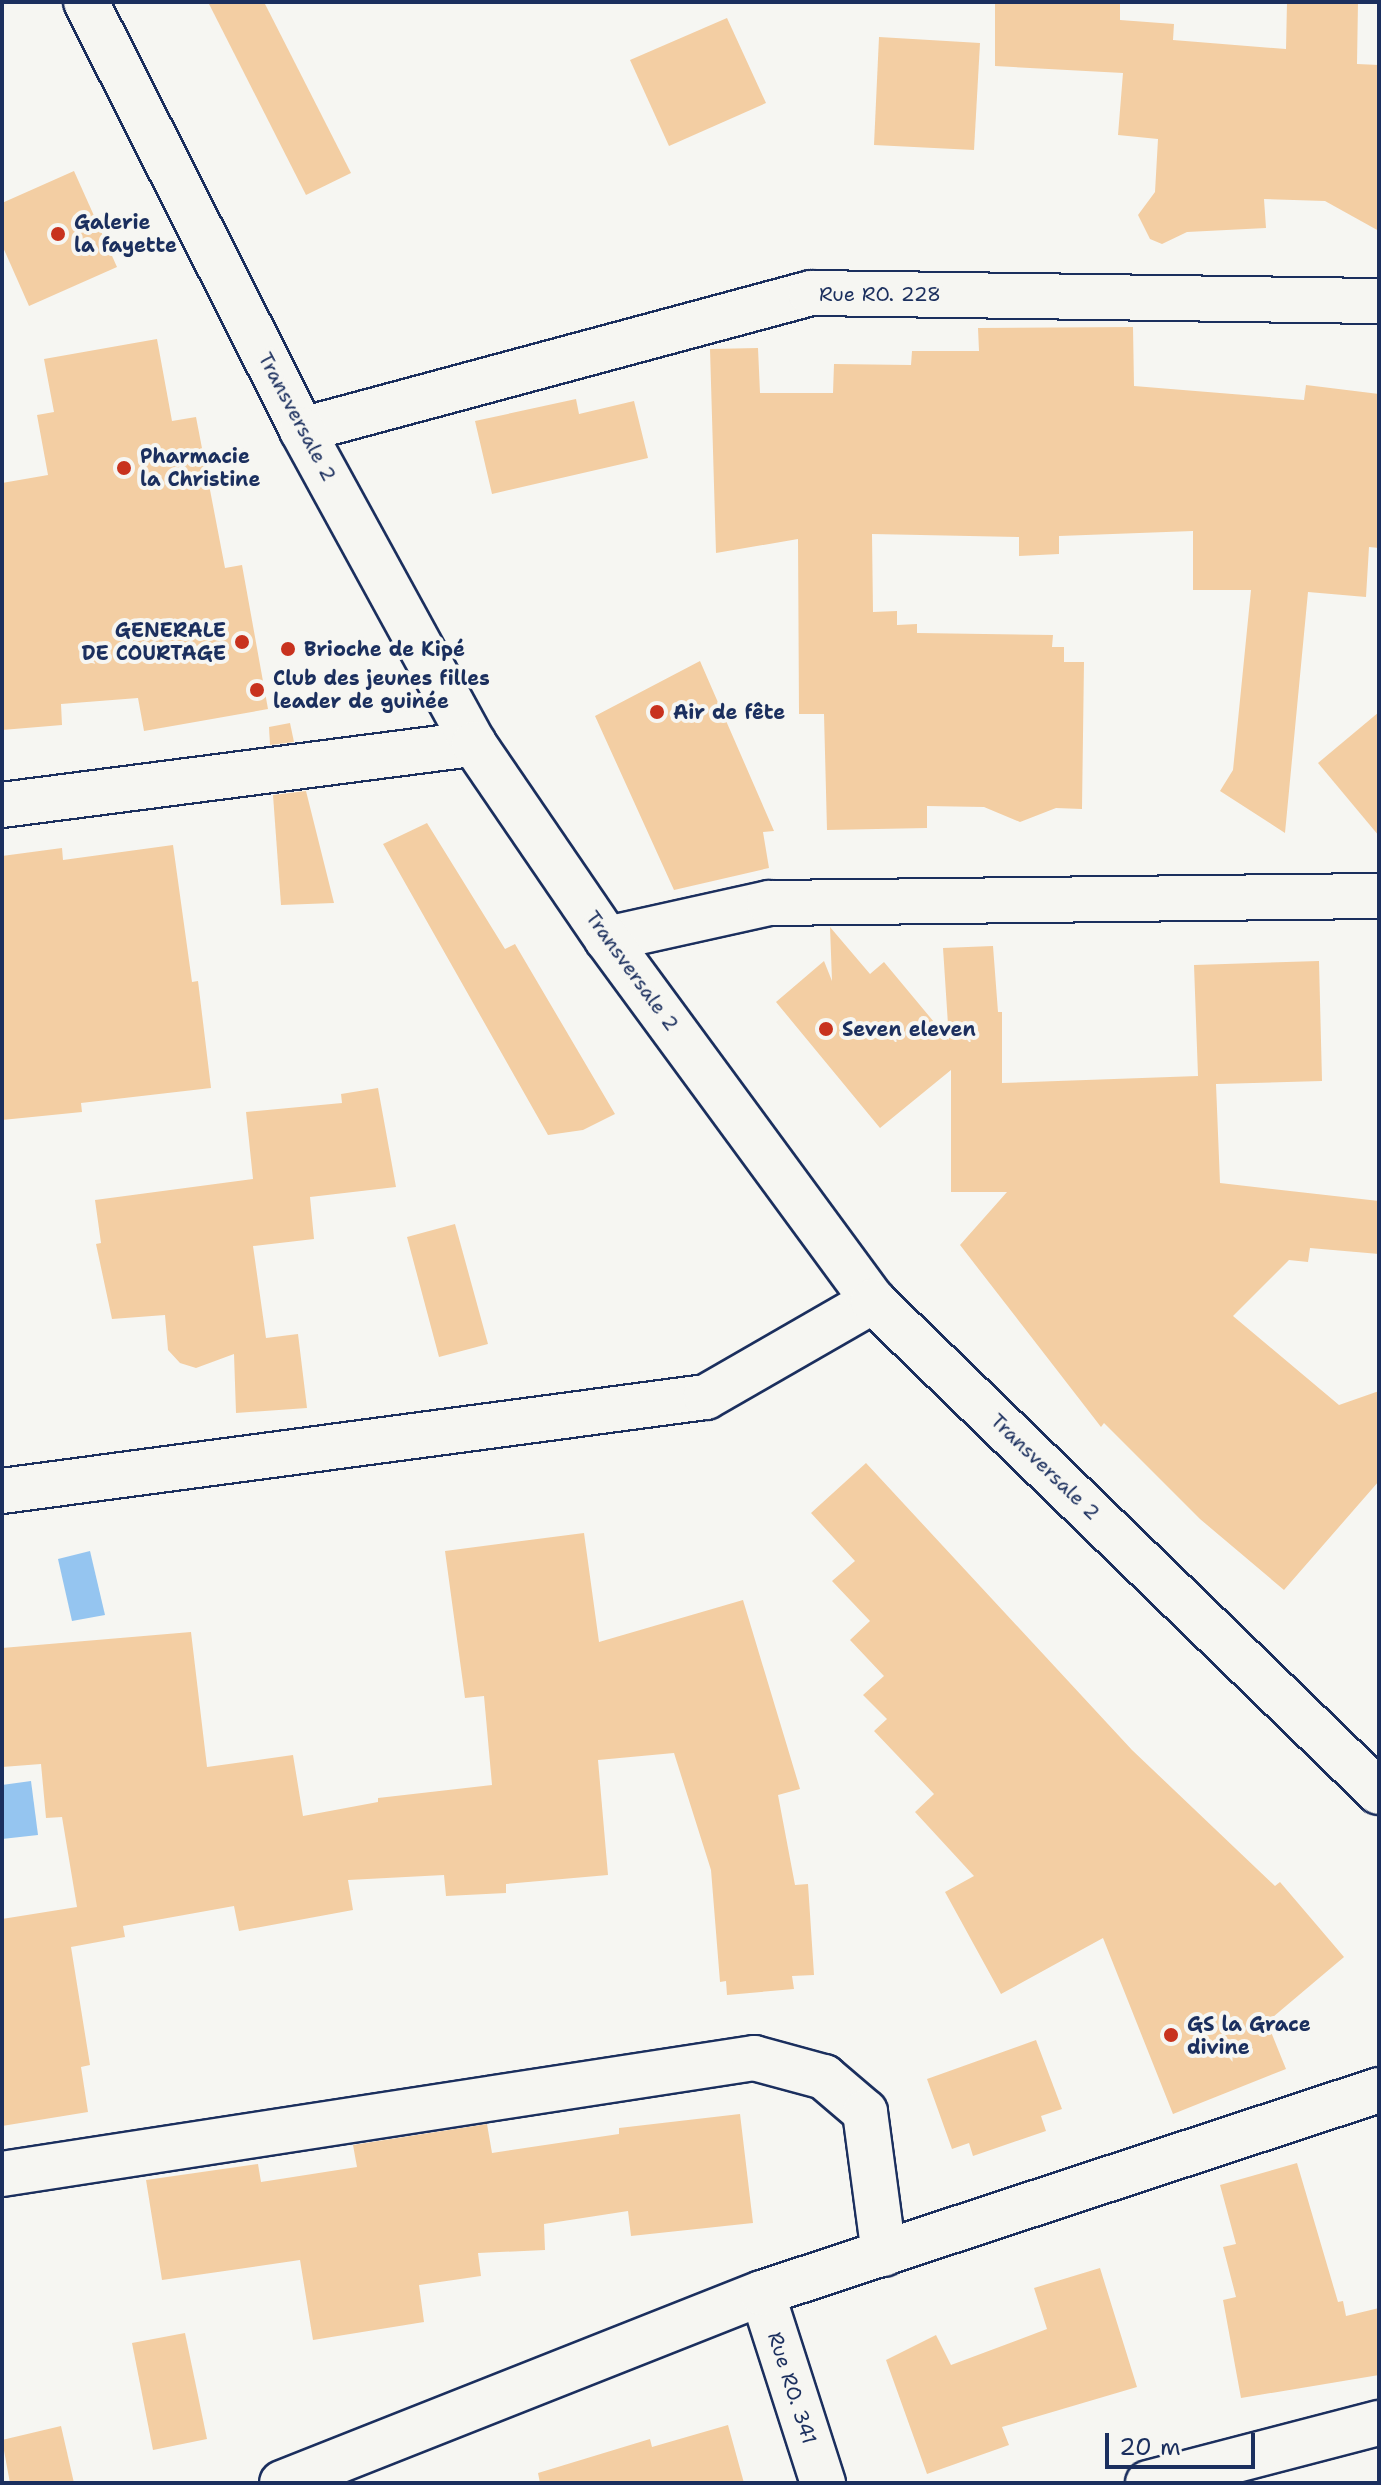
<!DOCTYPE html>
<meta charset="utf-8">
<style>
body{margin:0}
#map{position:relative;width:1381px;height:2485px;overflow:hidden;background:#f6f6f2;font-family:"Shantell Sans",sans-serif}
div>[style]{position:absolute}
[style*='--x']{left:calc(var(--x)*1px);top:calc(var(--y)*1px);width:calc(var(--w)*1px);rotate:calc(var(--a)*1deg)}
.water>*{inset:0;background:#95c5f0}
.building>*{inset:0;background:#f3cea3}
.roads{filter:drop-shadow(2px 0 #1b2f5e) drop-shadow(-2px 0 #1b2f5e) drop-shadow(0 2px #1b2f5e) drop-shadow(0 -2px #1b2f5e)}
.street>*{height:44px;margin:-22px;padding:0 22px;transform-origin:22px;border-radius:22px;background:#f6f6f2}
.secondary>*{height:44px;margin:-22px;padding:0 22px;transform-origin:22px;border-radius:22px;background:#f6f6f2}
.dots>*{width:22px;height:22px;translate:-50% -50%;box-sizing:border-box;border:4px solid #f6f6f2;border-radius:50%}
span{translate:-50% -50%;white-space:nowrap;text-align:center;line-height:1.15;-webkit-text-stroke:8px #f6f6f2;paint-order:stroke}
.poi-label{font-size:20px;color:#1b2f5e;font-weight:700}
.left{translate:0 -50%;text-align:left}
.right{translate:-100% -50%;text-align:right}
.street-label{font-size:20px;color:#1b2f5e}
.frame{position:absolute;inset:0;border:4px solid #1b2f5e;pointer-events:none}
.scale{position:absolute;left:1105px;top:2433px;width:150px;height:36px;box-sizing:border-box;border:4px solid #1b2f5e;border-top:0;padding-left:10px;font-size:24px;line-height:28px;white-space:nowrap;color:#1b2f5e;-webkit-text-stroke:6px #f6f6f2;paint-order:stroke}
</style>
<div id="map">
<div class="water">
<div style="clip-path:polygon(90px 1551px,105px 1615px,72px 1621px,58px 1559px)"></div>
<div style="clip-path:polygon(31px 1781px,38px 1835px,2px 1839px,2px 1785px)"></div>
</div>
<div class="building">
<div style="clip-path:polygon(208px 2px,264px 2px,351px 173px,306px 195px)"></div>
<div style="clip-path:polygon(995px 2px,1120px 2px,1120px 20px,1174px 24px,1173px 40px,1286px 49px,1287px 2px,1358px 2px,1357px 64px,1379px 65px,1379px 231px,1325px 201px,1264px 199px,1266px 228px,1187px 232px,1162px 244px,1150px 239px,1138px 215px,1155px 192px,1158px 139px,1118px 135px,1123px 73px,995px 66px)"></div>
<div style="clip-path:polygon(727px 18px,766px 103px,669px 146px,630px 60px)"></div>
<div style="clip-path:polygon(879px 37px,980px 43px,974px 150px,874px 145px)"></div>
<div style="clip-path:polygon(74px 171px,117px 267px,29px 306px,2px 245px,2px 203px)"></div>
<div style="clip-path:polygon(1133px 327px,1134px 386px,1304px 400px,1306px 385px,1379px 394px,1379px 548px,1369px 547px,1366px 597px,1308px 592px,1285px 833px,1220px 791px,1233px 770px,1251px 590px,1193px 590px,1193px 531px,1059px 536px,1059px 554px,1019px 556px,1019px 537px,872px 534px,873px 612px,897px 611px,897px 625px,917px 624px,917px 633px,1053px 635px,1052px 647px,1064px 647px,1064px 662px,1084px 662px,1082px 809px,1056px 808px,1020px 822px,984px 807px,927px 806px,927px 828px,827px 830px,824px 714px,799px 714px,798px 539px,716px 553px,710px 349px,758px 348px,760px 393px,833px 393px,834px 364px,911px 365px,912px 351px,979px 351px,978px 328px)"></div>
<div style="clip-path:polygon(157px 339px,172px 421px,196px 417px,225px 568px,242px 565px,268px 709px,144px 731px,138px 698px,61px 704px,62px 725px,2px 730px,2px 483px,48px 475px,37px 415px,54px 412px,44px 359px)"></div>
<div style="clip-path:polygon(576px 399px,579px 414px,634px 401px,648px 458px,492px 494px,475px 421px)"></div>
<div style="clip-path:polygon(700px 661px,774px 831px,763px 832px,769px 868px,674px 890px,595px 716px)"></div>
<div style="clip-path:polygon(1379px 712px,1379px 836px,1318px 763px)"></div>
<div style="clip-path:polygon(290px 723px,294px 742px,270px 745px,269px 727px)"></div>
<div style="clip-path:polygon(306px 791px,334px 903px,281px 905px,273px 795px)"></div>
<div style="clip-path:polygon(427px 823px,505px 949px,515px 944px,615px 1114px,583px 1130px,548px 1135px,383px 844px)"></div>
<div style="clip-path:polygon(173px 845px,192px 982px,198px 981px,211px 1088px,81px 1103px,82px 1112px,2px 1120px,2px 856px,62px 848px,63px 860px)"></div>
<div style="clip-path:polygon(830px 927px,870px 974px,884px 962px,949px 1040px,943px 948px,993px 946px,998px 1012px,1002px 1012px,1002px 1083px,1198px 1076px,1194px 965px,1319px 961px,1322px 1081px,1216px 1084px,1220px 1183px,1379px 1201px,1379px 1254px,1310px 1248px,1308px 1262px,1289px 1260px,1233px 1316px,1339px 1405px,1379px 1391px,1379px 1481px,1284px 1590px,1200px 1519px,1104px 1423px,1101px 1427px,960px 1245px,1007px 1192px,951px 1192px,951px 1070px,880px 1128px,776px 1002px,824px 961px,832px 981px)"></div>
<div style="clip-path:polygon(378px 1088px,396px 1187px,310px 1197px,314px 1239px,253px 1246px,266px 1338px,298px 1334px,307px 1408px,236px 1413px,234px 1354px,196px 1368px,180px 1363px,168px 1350px,165px 1315px,112px 1319px,96px 1244px,101px 1243px,95px 1200px,253px 1179px,246px 1112px,342px 1103px,341px 1094px)"></div>
<div style="clip-path:polygon(455px 1224px,488px 1344px,439px 1357px,407px 1237px)"></div>
<div style="clip-path:polygon(866px 1463px,1132px 1750px,1275px 1886px,1280px 1882px,1344px 1957px,1267px 2022px,1286px 2069px,1173px 2114px,1103px 1938px,1001px 1994px,945px 1892px,974px 1876px,915px 1812px,934px 1794px,874px 1731px,887px 1719px,863px 1695px,884px 1676px,850px 1640px,870px 1621px,832px 1581px,855px 1561px,811px 1513px)"></div>
<div style="clip-path:polygon(584px 1533px,599px 1642px,743px 1600px,800px 1789px,778px 1795px,795px 1885px,808px 1884px,814px 1975px,792px 1976px,794px 1989px,727px 1995px,726px 1981px,720px 1982px,711px 1870px,674px 1753px,598px 1760px,608px 1875px,506px 1884px,506px 1893px,446px 1896px,444px 1875px,348px 1880px,353px 1910px,239px 1931px,234px 1906px,123px 1926px,125px 1937px,71px 1947px,90px 2065px,81px 2067px,88px 2112px,2px 2126px,2px 1919px,77px 1907px,62px 1817px,46px 1818px,41px 1764px,2px 1767px,2px 1648px,191px 1632px,207px 1767px,293px 1755px,303px 1816px,378px 1802px,378px 1798px,492px 1785px,484px 1696px,465px 1698px,445px 1551px)"></div>
<div style="clip-path:polygon(1036px 2040px,1062px 2109px,1041px 2116px,1046px 2131px,973px 2156px,969px 2143px,952px 2149px,927px 2079px)"></div>
<div style="clip-path:polygon(740px 2114px,753px 2223px,631px 2236px,628px 2211px,544px 2224px,545px 2250px,478px 2253px,481px 2276px,419px 2285px,424px 2322px,313px 2340px,300px 2260px,162px 2280px,146px 2180px,258px 2164px,261px 2182px,357px 2167px,353px 2145px,487px 2124px,492px 2153px,619px 2134px,619px 2128px)"></div>
<div style="clip-path:polygon(1297px 2163px,1338px 2302px,1343px 2301px,1346px 2316px,1379px 2308px,1379px 2375px,1241px 2398px,1223px 2300px,1236px 2297px,1223px 2247px,1236px 2244px,1220px 2185px)"></div>
<div style="clip-path:polygon(1100px 2268px,1137px 2387px,1002px 2427px,1009px 2445px,927px 2474px,886px 2360px,936px 2335px,951px 2365px,1047px 2329px,1034px 2288px)"></div>
<div style="clip-path:polygon(185px 2333px,207px 2439px,153px 2450px,132px 2343px)"></div>
<div style="clip-path:polygon(728px 2425px,744px 2483px,540px 2483px,538px 2473px,650px 2439px,652px 2447px)"></div>
<div style="clip-path:polygon(61px 2426px,74px 2483px,10px 2483px,2px 2440px)"></div>
</div>
<div class="roads">
<div class="street">
<div style="--x:302;--y:430;--w:527;--a:-15.06"></div>
<div style="--x:811;--y:293;--w:568;--a:0.81"></div>
<div style="--x:2;--y:805;--w:476;--a:-7.4"></div>
<div style="--x:607;--y:939;--w:166;--a:-12.5"></div>
<div style="--x:769;--y:903;--w:610;--a:-0.66"></div>
<div style="--x:2;--y:1491;--w:710;--a:-7.61"></div>
<div style="--x:706;--y:1397;--w:193;--a:-29.9"></div>
<div style="--x:2;--y:2174;--w:761;--a:-8.77"></div>
<div style="--x:754;--y:2058;--w:73;--a:15.2"></div>
<div style="--x:824;--y:2077;--w:54;--a:40.5"></div>
<div style="--x:865;--y:2112;--w:143;--a:82.4"></div>
<div style="--x:762;--y:2293;--w:200;--a:72.2"></div>
<div style="--x:282;--y:2483;--w:516;--a:-21.6"></div>
<div style="--x:762;--y:2293;--w:650;--a:-18.21"></div>
<div style="--x:1148;--y:2483;--w:239;--a:-14.6"></div>
</div>
<div class="secondary">
<div style="--x:86;--y:2;--w:479;--a:63.2"></div>
<div style="--x:302;--y:430;--w:358;--a:61.3"></div>
<div style="--x:474;--y:744;--w:236;--a:55.7"></div>
<div style="--x:607;--y:939;--w:449;--a:53.7"></div>
<div style="--x:873;--y:1301;--w:705;--a:44.14"></div>
</div>
</div>
<div class="dots">
<div style="left:58px;top:234px;background:#c8321e"></div>
<div style="left:124px;top:468px;background:#c8321e"></div>
<div style="left:242px;top:642px;background:#c8321e"></div>
<div style="left:288px;top:649px;background:#c8321e"></div>
<div style="left:257px;top:690px;background:#c8321e"></div>
<div style="left:657px;top:712px;background:#c8321e"></div>
<div style="left:826px;top:1029px;background:#c8321e"></div>
<div style="left:1171px;top:2035px;background:#c8321e"></div>
</div>
<div class="poi-label">
<span class="left" style="left:74px;top:234px">Galerie<br>la fayette</span>
<span class="left" style="left:140px;top:468px">Pharmacie<br>la Christine</span>
<span class="right" style="left:226px;top:642px">GENERALE<br>DE COURTAGE</span>
<span class="left" style="left:304px;top:649px">Brioche de Kipé</span>
<span class="left" style="left:273px;top:690px">Club des jeunes filles<br>leader de guinée</span>
<span class="left" style="left:673px;top:712px">Air de fête</span>
<span class="left" style="left:842px;top:1029px">Seven eleven</span>
<span class="left" style="left:1187px;top:2036px">GS la Grace<br>divine</span>
</div>
<div class="street-label">
<span style="left:880px;top:294px">Rue RO. 228</span>
<span style="left:297px;top:417px;rotate:62deg">Transversale 2</span>
<span style="left:632px;top:971px;rotate:54deg">Transversale 2</span>
<span style="left:1045px;top:1467px;rotate:44deg">Transversale 2</span>
<span style="left:792px;top:2388px;rotate:72deg">Rue RO. 341</span>
</div>
<div class="frame"></div>
<div class="scale">20 m</div>
</div>
